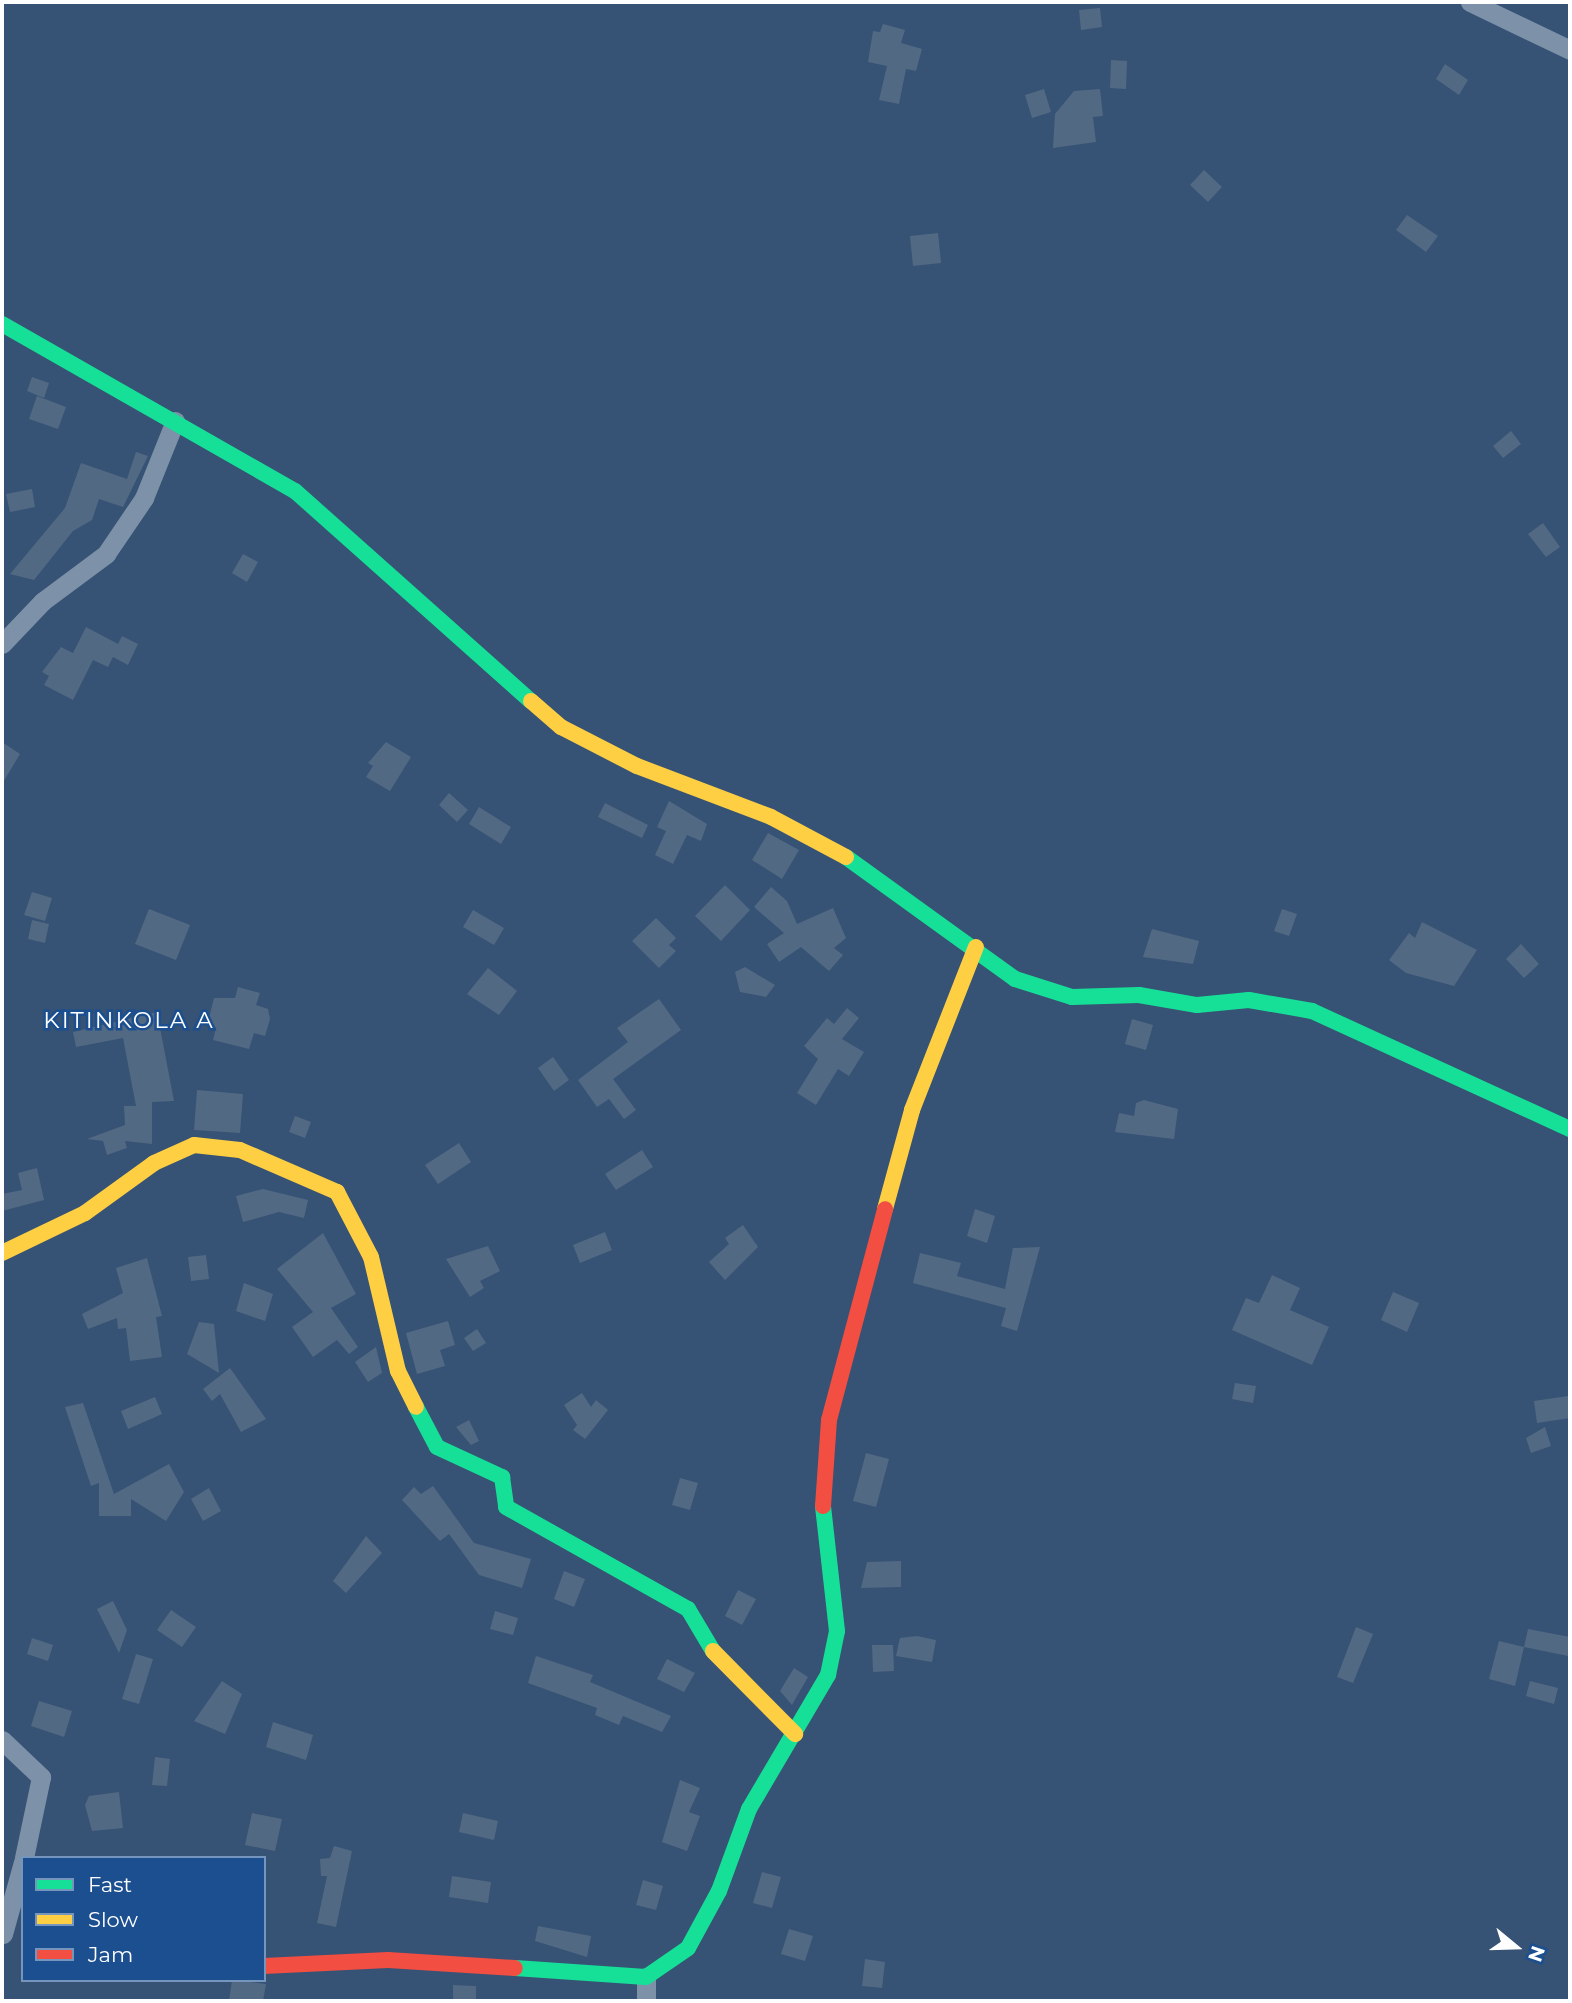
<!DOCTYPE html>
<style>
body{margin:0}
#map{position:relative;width:1572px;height:2003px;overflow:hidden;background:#365274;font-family:Montserrat,sans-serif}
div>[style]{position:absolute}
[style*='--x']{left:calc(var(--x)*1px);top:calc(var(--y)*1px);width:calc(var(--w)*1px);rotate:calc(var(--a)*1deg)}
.building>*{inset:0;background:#526984}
.street>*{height:19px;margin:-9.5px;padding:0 9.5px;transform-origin:9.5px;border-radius:9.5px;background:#7d92a8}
.fast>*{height:16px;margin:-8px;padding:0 8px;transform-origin:8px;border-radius:8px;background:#16e098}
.slow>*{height:16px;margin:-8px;padding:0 8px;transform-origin:8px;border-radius:8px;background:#ffcf43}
.jam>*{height:16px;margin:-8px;padding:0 8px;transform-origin:8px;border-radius:8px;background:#f24e42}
span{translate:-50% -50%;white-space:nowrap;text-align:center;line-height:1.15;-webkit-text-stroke:5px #1b4f8f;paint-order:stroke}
.quarter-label{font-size:23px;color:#fff;letter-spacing:2px}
.frame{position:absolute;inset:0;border:4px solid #fff;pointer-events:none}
.legend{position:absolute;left:21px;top:1856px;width:245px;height:126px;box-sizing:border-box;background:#1b4f8f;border:2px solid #7695bc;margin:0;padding:9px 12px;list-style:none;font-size:21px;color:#fff}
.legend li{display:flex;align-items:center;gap:14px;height:35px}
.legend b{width:35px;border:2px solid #7695bc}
.north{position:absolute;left:1481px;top:1912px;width:70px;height:70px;-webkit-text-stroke:5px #1b4f8f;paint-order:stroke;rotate:109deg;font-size:19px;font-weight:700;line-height:28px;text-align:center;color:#fff}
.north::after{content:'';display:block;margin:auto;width:24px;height:32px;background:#fff;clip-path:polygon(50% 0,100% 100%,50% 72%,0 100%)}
</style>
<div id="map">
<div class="building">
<div style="clip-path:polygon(1100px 8px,1102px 27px,1081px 30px,1079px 10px)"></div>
<div style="clip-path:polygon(883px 24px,905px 30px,901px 43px,922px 49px,916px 71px,906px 69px,899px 104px,879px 100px,887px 66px,868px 62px,873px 31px,880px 32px)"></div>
<div style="clip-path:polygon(1111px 60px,1127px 61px,1126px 89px,1110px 88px)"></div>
<div style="clip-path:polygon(1445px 64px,1468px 80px,1459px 95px,1436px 79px)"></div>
<div style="clip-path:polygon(1044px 89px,1051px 112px,1032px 118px,1025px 95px)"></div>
<div style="clip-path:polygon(1100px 89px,1103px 116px,1093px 117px,1096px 142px,1053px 148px,1055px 114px,1074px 91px)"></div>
<div style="clip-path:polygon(1204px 170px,1222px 187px,1208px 202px,1190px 185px)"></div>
<div style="clip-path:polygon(1407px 215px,1438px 236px,1426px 252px,1396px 230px)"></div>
<div style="clip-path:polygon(938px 233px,941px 263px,913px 266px,910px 236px)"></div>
<div style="clip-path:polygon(32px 377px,49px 383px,44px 398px,27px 391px)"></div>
<div style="clip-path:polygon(37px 396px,66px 407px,58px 429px,29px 419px)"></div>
<div style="clip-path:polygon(1511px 431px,1521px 444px,1503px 458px,1493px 446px)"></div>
<div style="clip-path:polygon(136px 452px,148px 456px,123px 507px,99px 499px,92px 520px,73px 531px,34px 580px,10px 574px,65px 508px,81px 463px,127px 479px)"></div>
<div style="clip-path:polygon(32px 489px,35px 507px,10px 512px,6px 494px)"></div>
<div style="clip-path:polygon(1543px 523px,1560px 547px,1546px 557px,1528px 534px)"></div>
<div style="clip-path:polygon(243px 554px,258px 562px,247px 582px,232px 573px)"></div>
<div style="clip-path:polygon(86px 627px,118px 644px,122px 636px,138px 644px,128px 665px,113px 657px,108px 667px,93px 660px,73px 700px,44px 685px,49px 676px,42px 672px,61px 647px,73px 653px)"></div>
<div style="clip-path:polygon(2px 742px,20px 754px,2px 784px)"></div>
<div style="clip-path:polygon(386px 742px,411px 757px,390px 791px,366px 777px,373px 766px,368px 763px)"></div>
<div style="clip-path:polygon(449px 793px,468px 810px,457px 822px,439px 805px)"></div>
<div style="clip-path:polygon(669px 801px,707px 824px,701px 841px,687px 835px,673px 864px,655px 855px,666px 831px,657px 827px)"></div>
<div style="clip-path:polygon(605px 803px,648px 825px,642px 838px,598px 817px)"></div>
<div style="clip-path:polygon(479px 807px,511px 827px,501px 844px,469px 824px)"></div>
<div style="clip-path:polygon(768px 833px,799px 850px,782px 879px,752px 860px)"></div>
<div style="clip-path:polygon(725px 885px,750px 910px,721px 941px,695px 916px)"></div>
<div style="clip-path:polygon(771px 887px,787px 901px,797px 924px,833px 908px,846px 938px,834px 948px,843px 955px,829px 971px,801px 947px,779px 962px,767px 944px,784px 933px,754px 907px)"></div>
<div style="clip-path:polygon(32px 892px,52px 898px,45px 921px,24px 915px)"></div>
<div style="clip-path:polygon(149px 909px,190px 925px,176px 960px,135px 944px)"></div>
<div style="clip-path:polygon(1282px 909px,1297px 914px,1289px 936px,1274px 931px)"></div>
<div style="clip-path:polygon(473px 910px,504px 928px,494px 945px,463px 927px)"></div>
<div style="clip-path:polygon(656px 918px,676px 938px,669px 945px,676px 951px,659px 968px,632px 941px)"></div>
<div style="clip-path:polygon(32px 920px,49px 924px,45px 943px,28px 939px)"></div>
<div style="clip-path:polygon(1422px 922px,1477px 950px,1454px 986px,1406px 973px,1389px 960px,1409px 933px,1415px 938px)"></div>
<div style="clip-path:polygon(1152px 929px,1199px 941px,1193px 964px,1143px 957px)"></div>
<div style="clip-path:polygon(1521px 944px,1539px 964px,1524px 978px,1506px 959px)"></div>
<div style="clip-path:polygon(745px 967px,775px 985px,766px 997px,740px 992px,735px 972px)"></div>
<div style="clip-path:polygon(488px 968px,517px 991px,499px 1015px,467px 994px)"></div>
<div style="clip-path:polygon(238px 987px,260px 993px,256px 1005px,268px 1009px,270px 1019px,265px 1036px,254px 1033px,249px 1049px,213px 1040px,216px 1028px,208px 1022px,214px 998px,235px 998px)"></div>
<div style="clip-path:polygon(659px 999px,681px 1030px,613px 1079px,636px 1110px,624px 1119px,609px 1099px,597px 1107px,578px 1080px,628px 1042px,617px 1028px)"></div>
<div style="clip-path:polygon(847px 1008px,859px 1018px,842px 1039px,864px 1052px,849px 1076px,838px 1069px,816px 1105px,797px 1093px,818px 1059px,804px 1046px,827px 1018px,834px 1024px)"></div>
<div style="clip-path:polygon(157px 1012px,174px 1101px,152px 1102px,152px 1144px,125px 1141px,127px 1148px,107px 1155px,103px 1141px,87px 1139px,125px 1125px,124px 1106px,136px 1106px,123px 1038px,76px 1047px,73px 1032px)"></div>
<div style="clip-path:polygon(1132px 1019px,1153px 1025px,1146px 1050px,1125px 1044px)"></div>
<div style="clip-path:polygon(553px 1057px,569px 1080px,554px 1091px,538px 1068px)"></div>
<div style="clip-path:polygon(197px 1090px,243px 1094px,240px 1133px,194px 1130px)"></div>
<div style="clip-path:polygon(1144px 1100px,1178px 1109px,1174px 1139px,1115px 1132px,1119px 1113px,1134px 1116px,1136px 1103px)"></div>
<div style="clip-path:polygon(295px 1116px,311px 1122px,305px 1138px,289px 1132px)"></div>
<div style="clip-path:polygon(459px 1143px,471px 1162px,438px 1184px,425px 1165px)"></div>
<div style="clip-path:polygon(642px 1150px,653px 1167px,616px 1190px,605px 1174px)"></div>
<div style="clip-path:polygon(37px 1168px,44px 1200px,2px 1211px,2px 1194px,22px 1190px,18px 1173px)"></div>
<div style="clip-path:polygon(263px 1189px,308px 1200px,304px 1218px,279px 1212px,243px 1222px,236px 1196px)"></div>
<div style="clip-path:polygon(975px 1209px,995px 1216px,987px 1243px,967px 1236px)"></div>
<div style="clip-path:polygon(743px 1225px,758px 1247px,725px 1280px,709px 1262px,729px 1244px,725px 1238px)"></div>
<div style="clip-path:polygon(605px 1232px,612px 1250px,580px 1263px,573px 1245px)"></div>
<div style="clip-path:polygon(323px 1233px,356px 1294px,331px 1308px,358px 1347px,349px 1354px,337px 1340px,313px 1357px,292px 1327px,313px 1312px,277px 1269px)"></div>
<div style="clip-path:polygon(488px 1246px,500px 1271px,480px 1281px,484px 1288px,470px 1297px,446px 1259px)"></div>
<div style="clip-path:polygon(1040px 1247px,1017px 1331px,1001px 1326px,1006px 1308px,913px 1283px,920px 1253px,961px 1263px,957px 1276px,1005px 1289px,1013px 1248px)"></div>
<div style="clip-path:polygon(206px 1255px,209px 1279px,191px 1281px,188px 1257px)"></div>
<div style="clip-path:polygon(147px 1258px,162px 1316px,156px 1317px,162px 1357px,130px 1361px,126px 1328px,118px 1329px,117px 1318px,88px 1329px,82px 1314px,123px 1293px,116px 1268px)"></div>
<div style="clip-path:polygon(1272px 1275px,1300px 1288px,1290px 1310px,1329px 1327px,1312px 1365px,1232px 1330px,1246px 1298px,1259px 1303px)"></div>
<div style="clip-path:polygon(244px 1283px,273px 1294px,265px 1321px,236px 1311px)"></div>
<div style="clip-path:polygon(1393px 1292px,1419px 1303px,1407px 1332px,1381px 1320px)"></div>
<div style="clip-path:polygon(448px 1321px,455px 1345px,440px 1350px,445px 1366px,417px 1374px,406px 1333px)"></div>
<div style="clip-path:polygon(199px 1322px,214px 1324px,219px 1373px,187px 1354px)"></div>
<div style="clip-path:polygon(477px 1329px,486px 1343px,473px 1351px,464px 1338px)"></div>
<div style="clip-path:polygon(376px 1347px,382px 1373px,368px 1382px,355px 1362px)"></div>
<div style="clip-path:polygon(230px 1368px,266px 1419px,241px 1432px,220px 1394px,212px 1401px,203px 1389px)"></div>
<div style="clip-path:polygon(1235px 1383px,1256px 1386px,1253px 1403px,1232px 1399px)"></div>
<div style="clip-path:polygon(582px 1393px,591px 1407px,596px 1400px,608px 1410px,585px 1439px,573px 1430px,577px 1425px,564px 1405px)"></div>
<div style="clip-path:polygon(1568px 1396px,1570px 1418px,1537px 1423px,1534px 1401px)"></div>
<div style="clip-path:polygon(155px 1397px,162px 1414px,128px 1429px,121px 1411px)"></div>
<div style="clip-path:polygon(83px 1403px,114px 1494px,169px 1464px,184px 1492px,166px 1521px,131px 1499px,131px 1516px,99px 1516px,99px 1483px,91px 1486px,65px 1407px)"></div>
<div style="clip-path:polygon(469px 1420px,479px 1441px,471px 1445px,456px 1427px)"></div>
<div style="clip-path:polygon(1545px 1427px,1551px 1446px,1531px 1453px,1526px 1438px)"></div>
<div style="clip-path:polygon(866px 1453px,889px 1459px,876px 1507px,853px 1501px)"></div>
<div style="clip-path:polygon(680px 1478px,698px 1483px,690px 1510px,672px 1505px)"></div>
<div style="clip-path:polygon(433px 1486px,474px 1543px,531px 1559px,522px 1588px,479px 1575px,449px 1534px,440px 1541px,402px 1500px,414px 1487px,421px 1494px)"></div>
<div style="clip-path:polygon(209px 1488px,221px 1511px,203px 1521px,191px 1499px)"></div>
<div style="clip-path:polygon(366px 1536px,382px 1553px,346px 1593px,333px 1581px)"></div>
<div style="clip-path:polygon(901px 1561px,901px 1587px,861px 1588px,867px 1562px)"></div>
<div style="clip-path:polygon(564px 1571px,585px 1579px,574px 1607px,554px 1599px)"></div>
<div style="clip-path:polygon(738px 1590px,756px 1599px,742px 1625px,725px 1616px)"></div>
<div style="clip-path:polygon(113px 1601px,127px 1630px,119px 1653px,97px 1609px)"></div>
<div style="clip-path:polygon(171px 1610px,196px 1627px,182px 1647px,157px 1630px)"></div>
<div style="clip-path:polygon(495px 1611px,518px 1618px,513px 1635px,490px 1629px)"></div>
<div style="clip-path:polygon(1356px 1627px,1373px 1634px,1353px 1683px,1337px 1677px)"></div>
<div style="clip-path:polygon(1528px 1629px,1570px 1637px,1568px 1656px,1524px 1647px)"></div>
<div style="clip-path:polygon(917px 1636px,936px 1640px,932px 1662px,896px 1656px,900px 1638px)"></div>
<div style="clip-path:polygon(32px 1638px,53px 1645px,48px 1661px,27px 1654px)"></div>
<div style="clip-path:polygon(1499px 1641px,1524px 1647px,1515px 1686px,1489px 1679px)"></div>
<div style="clip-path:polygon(872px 1645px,893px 1645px,894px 1671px,873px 1672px)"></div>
<div style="clip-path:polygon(136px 1654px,153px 1659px,139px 1704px,122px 1699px)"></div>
<div style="clip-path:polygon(536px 1656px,593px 1675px,590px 1682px,671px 1716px,662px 1732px,623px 1716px,619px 1725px,595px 1715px,597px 1708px,528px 1683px)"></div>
<div style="clip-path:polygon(667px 1659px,695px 1673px,684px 1692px,657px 1679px)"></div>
<div style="clip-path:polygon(794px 1668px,808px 1677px,792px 1705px,780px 1691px)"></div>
<div style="clip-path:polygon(222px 1681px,242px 1694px,225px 1734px,194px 1721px)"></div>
<div style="clip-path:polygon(1530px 1681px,1558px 1688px,1554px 1704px,1526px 1696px)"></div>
<div style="clip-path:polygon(39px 1701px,72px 1711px,64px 1737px,31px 1726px)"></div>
<div style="clip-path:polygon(273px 1722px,313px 1735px,306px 1760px,266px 1747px)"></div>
<div style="clip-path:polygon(155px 1757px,170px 1759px,167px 1786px,152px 1785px)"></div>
<div style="clip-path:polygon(680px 1780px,700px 1788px,689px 1812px,700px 1816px,687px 1851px,662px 1842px)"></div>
<div style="clip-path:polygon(119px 1792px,123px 1828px,92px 1831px,85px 1805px,89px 1796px)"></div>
<div style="clip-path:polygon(252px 1813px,282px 1819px,275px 1851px,245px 1845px)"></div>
<div style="clip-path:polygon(463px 1813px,498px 1821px,494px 1840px,459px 1832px)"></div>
<div style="clip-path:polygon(334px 1846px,352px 1851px,336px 1927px,317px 1923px,327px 1876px,321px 1876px,320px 1859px,330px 1858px)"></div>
<div style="clip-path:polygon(762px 1872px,781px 1877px,772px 1908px,753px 1903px)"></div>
<div style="clip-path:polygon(452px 1876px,491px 1882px,488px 1903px,449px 1897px)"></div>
<div style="clip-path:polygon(643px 1880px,663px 1886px,656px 1910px,636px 1905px)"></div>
<div style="clip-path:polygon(538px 1926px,591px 1936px,587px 1957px,535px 1941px)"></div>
<div style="clip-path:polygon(789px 1929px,813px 1936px,805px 1961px,781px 1954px)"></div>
<div style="clip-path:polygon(865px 1959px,885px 1962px,882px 1988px,862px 1986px)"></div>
<div style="clip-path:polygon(232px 1980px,266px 1984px,263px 2001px,229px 2001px)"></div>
<div style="clip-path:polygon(453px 1985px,476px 1986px,476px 2001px,453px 2001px)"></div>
</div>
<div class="street">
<div style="--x:1470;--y:2;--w:111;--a:25.6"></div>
<div style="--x:2;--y:644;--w:59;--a:-46.4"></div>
<div style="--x:43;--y:601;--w:79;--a:-36.7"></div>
<div style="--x:106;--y:554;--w:68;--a:-55.8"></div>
<div style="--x:144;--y:498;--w:83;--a:-68.1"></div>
<div style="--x:2;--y:1740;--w:54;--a:43.5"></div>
<div style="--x:41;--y:1777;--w:83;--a:101.9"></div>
<div style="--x:3;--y:1934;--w:75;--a:-74.5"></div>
<div style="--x:646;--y:1977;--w:24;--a:90"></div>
</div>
<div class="fast">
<div style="--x:2;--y:324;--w:337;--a:29.7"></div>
<div style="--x:295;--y:491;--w:316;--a:41.7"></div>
<div style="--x:846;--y:857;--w:208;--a:35.8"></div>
<div style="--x:1015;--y:979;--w:60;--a:17.5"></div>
<div style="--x:1072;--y:997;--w:67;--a:-1.7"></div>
<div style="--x:1139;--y:995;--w:59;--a:9.8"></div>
<div style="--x:1197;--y:1005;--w:52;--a:-5.5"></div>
<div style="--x:1249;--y:1000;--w:64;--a:9.9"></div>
<div style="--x:1312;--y:1011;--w:284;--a:24.6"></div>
<div style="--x:416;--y:1407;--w:45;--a:62.3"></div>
<div style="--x:437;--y:1447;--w:72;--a:24.8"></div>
<div style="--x:502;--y:1477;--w:30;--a:82"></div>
<div style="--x:506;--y:1507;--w:209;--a:29.3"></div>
<div style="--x:688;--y:1609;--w:49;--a:59.2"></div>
<div style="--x:515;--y:1968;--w:131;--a:3.9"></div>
<div style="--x:646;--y:1977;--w:51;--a:-34.6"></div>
<div style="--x:688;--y:1948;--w:65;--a:-61.5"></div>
<div style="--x:719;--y:1891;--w:87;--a:-69.9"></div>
<div style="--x:749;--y:1809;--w:156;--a:-59.5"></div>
<div style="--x:828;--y:1675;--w:45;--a:-78.4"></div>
<div style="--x:837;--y:1631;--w:126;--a:-96.4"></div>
</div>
<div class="slow">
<div style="--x:531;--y:701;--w:40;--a:41"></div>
<div style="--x:561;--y:727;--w:85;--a:27.2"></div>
<div style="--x:637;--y:766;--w:143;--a:20.8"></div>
<div style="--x:771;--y:817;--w:85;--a:28.1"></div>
<div style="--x:885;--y:1209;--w:103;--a:-74.7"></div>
<div style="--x:912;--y:1110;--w:175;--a:-68.6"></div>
<div style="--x:2;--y:1253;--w:92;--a:-25.7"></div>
<div style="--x:85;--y:1213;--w:85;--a:-35.9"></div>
<div style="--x:154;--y:1163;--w:44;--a:-24.2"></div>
<div style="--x:194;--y:1145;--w:46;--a:6.2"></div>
<div style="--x:240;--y:1150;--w:106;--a:23.4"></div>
<div style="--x:337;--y:1192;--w:73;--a:62.4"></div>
<div style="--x:371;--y:1257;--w:117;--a:76.7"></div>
<div style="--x:398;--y:1371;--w:40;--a:63.4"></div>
<div style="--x:713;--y:1651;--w:117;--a:45.3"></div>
</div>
<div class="jam">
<div style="--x:823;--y:1506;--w:86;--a:-86"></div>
<div style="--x:829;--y:1420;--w:218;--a:-75.1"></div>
<div style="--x:264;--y:1966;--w:124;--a:-2.8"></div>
<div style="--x:388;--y:1960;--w:127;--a:3.6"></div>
</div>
<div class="quarter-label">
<span style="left:129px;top:1020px">KITINKOLA A</span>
</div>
<div class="frame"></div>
<ul class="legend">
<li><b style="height:9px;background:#16e098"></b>Fast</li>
<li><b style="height:9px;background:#ffcf43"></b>Slow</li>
<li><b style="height:9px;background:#f24e42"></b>Jam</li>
</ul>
<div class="north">N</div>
</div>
